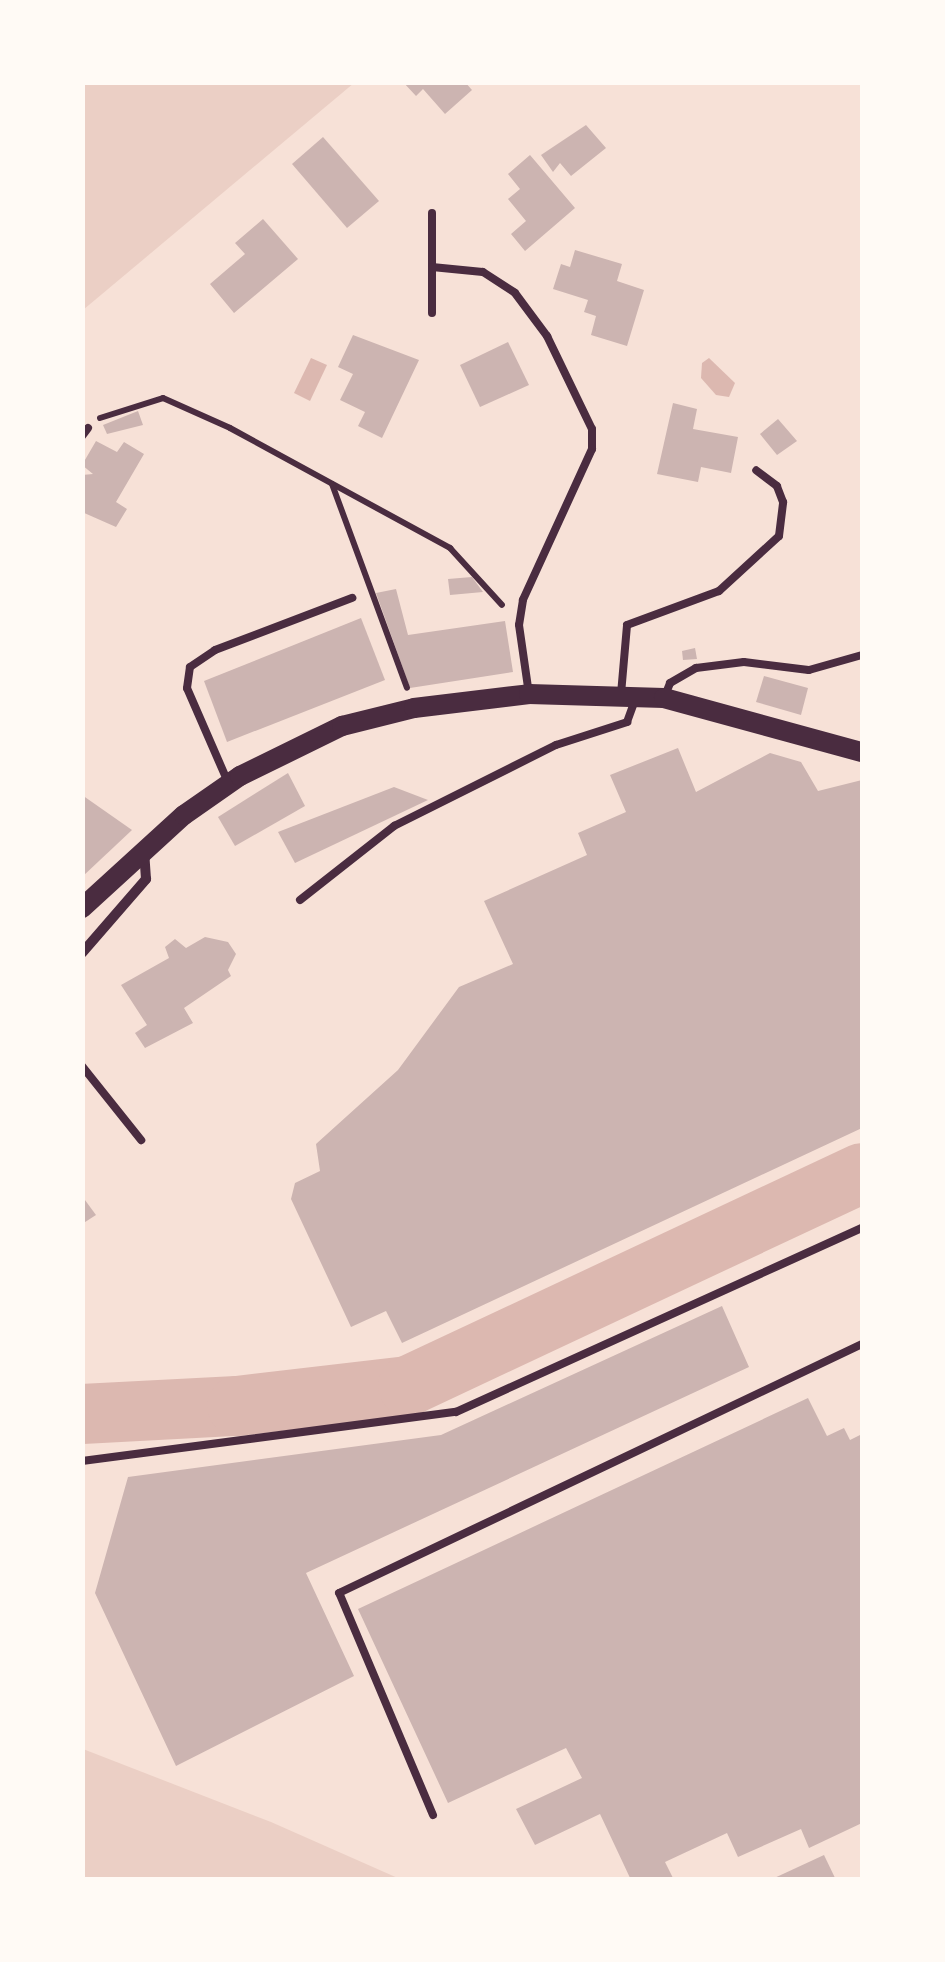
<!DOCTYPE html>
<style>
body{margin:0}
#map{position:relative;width:945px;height:1962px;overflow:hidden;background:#f7e1d7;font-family:Overpass,sans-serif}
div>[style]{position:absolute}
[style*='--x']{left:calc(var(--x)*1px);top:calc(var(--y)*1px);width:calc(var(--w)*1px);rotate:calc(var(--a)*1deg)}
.green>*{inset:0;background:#ebcfc5}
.water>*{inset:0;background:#dcb8b0}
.river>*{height:60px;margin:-30px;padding:0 30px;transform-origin:30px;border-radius:30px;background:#dcb8b0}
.building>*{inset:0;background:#ccb4b1}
.path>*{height:6px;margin:-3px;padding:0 3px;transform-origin:3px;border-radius:3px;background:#4a2c40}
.service>*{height:8px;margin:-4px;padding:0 4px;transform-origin:4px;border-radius:4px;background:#4a2c40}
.minor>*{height:10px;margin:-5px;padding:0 5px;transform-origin:5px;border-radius:5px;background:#4a2c40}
.secondary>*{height:20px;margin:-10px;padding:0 10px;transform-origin:10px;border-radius:10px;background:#4a2c40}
span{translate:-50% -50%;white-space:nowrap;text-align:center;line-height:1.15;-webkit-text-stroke:10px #fffaf5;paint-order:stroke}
.frame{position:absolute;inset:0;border:85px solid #fffaf5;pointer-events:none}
</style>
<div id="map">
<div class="green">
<div style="clip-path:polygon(83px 82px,354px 82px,354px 83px,83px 310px)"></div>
<div style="clip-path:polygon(83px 1749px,271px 1822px,400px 1879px,83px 1879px)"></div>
</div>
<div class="water">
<div style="clip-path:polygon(311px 358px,327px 365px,310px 401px,294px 393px)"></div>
<div style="clip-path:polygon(709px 358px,735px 383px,729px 397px,716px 395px,701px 378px,702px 363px)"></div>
</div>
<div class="river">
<div style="--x:82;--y:1414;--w:155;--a:-3"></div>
<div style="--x:237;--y:1406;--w:172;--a:-6.7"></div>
<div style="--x:408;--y:1386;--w:501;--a:-25.13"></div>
</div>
<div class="building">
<div style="clip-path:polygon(403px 82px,465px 82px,472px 90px,445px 114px,423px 89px,416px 96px)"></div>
<div style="clip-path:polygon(586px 125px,606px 148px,571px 176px,560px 163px,553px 172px,541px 155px)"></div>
<div style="clip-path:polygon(323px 137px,379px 201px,347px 228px,292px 164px)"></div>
<div style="clip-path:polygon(530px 155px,575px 208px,525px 251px,511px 234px,526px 221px,508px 199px,520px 189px,508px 174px)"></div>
<div style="clip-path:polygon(263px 219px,298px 259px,234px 313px,210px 284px,245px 254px,235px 243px)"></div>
<div style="clip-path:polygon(575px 250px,622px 264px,617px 281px,644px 290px,627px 346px,591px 335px,596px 316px,584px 312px,588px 300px,553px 289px,561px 264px,570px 267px)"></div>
<div style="clip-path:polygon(353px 335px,419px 360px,382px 438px,358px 426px,365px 412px,340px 400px,353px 374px,338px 367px)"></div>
<div style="clip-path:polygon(508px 342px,529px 385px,480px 407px,460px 365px)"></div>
<div style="clip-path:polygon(673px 403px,697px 409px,693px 429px,738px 437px,731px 473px,701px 467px,698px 482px,657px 474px)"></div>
<div style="clip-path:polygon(138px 411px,143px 425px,107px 434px,103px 425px)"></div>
<div style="clip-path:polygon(778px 419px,797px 441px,777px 455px,760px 434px)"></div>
<div style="clip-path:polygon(96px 441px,117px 452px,124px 442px,144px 454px,116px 502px,127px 509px,116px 527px,82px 512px,82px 475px,93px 474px,82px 465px)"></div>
<div style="clip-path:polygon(472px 577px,483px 592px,450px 595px,448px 579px)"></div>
<div style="clip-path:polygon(396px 589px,408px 635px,505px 621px,513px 672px,410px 688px,376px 593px)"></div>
<div style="clip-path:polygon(361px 618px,385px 680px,227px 742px,204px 681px)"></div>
<div style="clip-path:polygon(695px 648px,697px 659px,683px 660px,682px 651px)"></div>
<div style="clip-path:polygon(764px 676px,808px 688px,801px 715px,756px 702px)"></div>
<div style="clip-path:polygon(678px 748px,696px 792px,770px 753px,801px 762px,818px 791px,862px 780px,862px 1128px,402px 1343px,386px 1311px,351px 1327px,291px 1199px,295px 1183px,320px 1171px,316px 1144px,398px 1070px,459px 987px,513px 964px,484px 901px,587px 855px,578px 833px,626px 812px,610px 775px)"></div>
<div style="clip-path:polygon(288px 773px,305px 806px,235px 846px,218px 817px)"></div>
<div style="clip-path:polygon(394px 787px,428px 800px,295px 863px,278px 832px)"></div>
<div style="clip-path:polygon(82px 795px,132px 830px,82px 877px)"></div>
<div style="clip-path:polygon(205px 937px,228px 942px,236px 954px,228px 970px,231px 976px,184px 1008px,193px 1023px,145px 1048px,135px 1033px,147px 1025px,121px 985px,169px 958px,165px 947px,175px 939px,186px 948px)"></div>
<div style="clip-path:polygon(82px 1196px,96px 1215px,82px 1224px)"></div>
<div style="clip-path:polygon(722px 1306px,749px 1367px,306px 1573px,354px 1676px,176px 1766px,95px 1593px,128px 1477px,441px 1435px)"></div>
<div style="clip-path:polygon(808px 1398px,827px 1436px,844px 1428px,850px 1440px,862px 1434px,862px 1823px,809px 1848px,801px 1829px,738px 1857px,727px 1833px,665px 1862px,674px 1880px,631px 1880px,600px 1814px,535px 1845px,516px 1809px,582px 1778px,566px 1748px,448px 1803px,358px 1609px)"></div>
<div style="clip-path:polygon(824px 1855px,836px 1880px,770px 1880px)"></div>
</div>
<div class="path">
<div style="--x:100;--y:418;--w:66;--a:-17.6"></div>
<div style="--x:163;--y:398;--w:73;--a:24.1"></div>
<div style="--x:230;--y:428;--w:251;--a:28.6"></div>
<div style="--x:450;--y:548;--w:77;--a:47.6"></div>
<div style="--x:332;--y:484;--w:217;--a:69.8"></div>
</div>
<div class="service">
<div style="--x:432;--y:213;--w:54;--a:90"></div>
<div style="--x:432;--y:267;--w:51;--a:5.6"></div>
<div style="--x:483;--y:272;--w:38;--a:33"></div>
<div style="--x:515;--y:293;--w:54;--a:53.3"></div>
<div style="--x:547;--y:336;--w:103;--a:64.2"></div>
<div style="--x:592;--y:429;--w:20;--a:90"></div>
<div style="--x:592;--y:449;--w:166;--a:114.6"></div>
<div style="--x:523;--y:600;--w:25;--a:99"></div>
<div style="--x:519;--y:625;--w:70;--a:81.8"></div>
<div style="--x:432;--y:313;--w:46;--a:-90"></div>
<div style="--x:82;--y:436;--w:10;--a:-53"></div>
<div style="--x:621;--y:694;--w:69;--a:-85"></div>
<div style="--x:627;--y:625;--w:98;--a:-20.3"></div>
<div style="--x:719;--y:591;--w:81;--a:-42.5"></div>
<div style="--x:779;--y:536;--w:34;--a:-83"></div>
<div style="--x:783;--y:502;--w:17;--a:-111"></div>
<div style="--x:777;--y:486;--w:26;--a:-143"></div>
<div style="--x:664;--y:698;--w:16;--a:-68"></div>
<div style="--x:670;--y:683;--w:30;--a:-30"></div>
<div style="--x:696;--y:668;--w:48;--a:-7.1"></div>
<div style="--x:744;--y:662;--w:65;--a:7"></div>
<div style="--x:809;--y:670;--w:55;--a:-15.8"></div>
<div style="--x:227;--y:780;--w:100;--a:-113.5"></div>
<div style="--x:187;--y:688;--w:21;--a:-82"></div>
<div style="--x:190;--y:667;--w:30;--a:-34"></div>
<div style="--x:215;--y:650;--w:147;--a:-20.8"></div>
<div style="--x:300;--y:900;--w:120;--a:-38.2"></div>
<div style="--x:394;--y:826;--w:181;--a:-26.6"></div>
<div style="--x:556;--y:745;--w:75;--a:-17.9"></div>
<div style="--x:627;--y:722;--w:23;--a:-70"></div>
<div style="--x:82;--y:1066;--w:95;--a:51.4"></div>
<div style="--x:82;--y:1461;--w:377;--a:-7.5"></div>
<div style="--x:456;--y:1412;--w:446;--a:-24.4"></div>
<div style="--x:433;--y:1815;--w:241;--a:-112.9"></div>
<div style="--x:339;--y:1593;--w:579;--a:-25.46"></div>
</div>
<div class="minor">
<div style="--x:82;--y:953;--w:98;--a:-49.1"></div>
<div style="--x:146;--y:879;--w:27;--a:-94"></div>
</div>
<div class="secondary">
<div style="--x:82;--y:908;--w:138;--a:-42.4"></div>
<div style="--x:184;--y:815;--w:68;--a:-34.9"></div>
<div style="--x:240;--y:776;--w:114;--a:-26.1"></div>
<div style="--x:342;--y:726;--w:74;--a:-14"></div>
<div style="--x:414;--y:708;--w:116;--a:-6.9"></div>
<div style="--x:529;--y:694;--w:135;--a:1.7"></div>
<div style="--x:664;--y:698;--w:205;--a:15.3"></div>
</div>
<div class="frame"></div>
</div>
